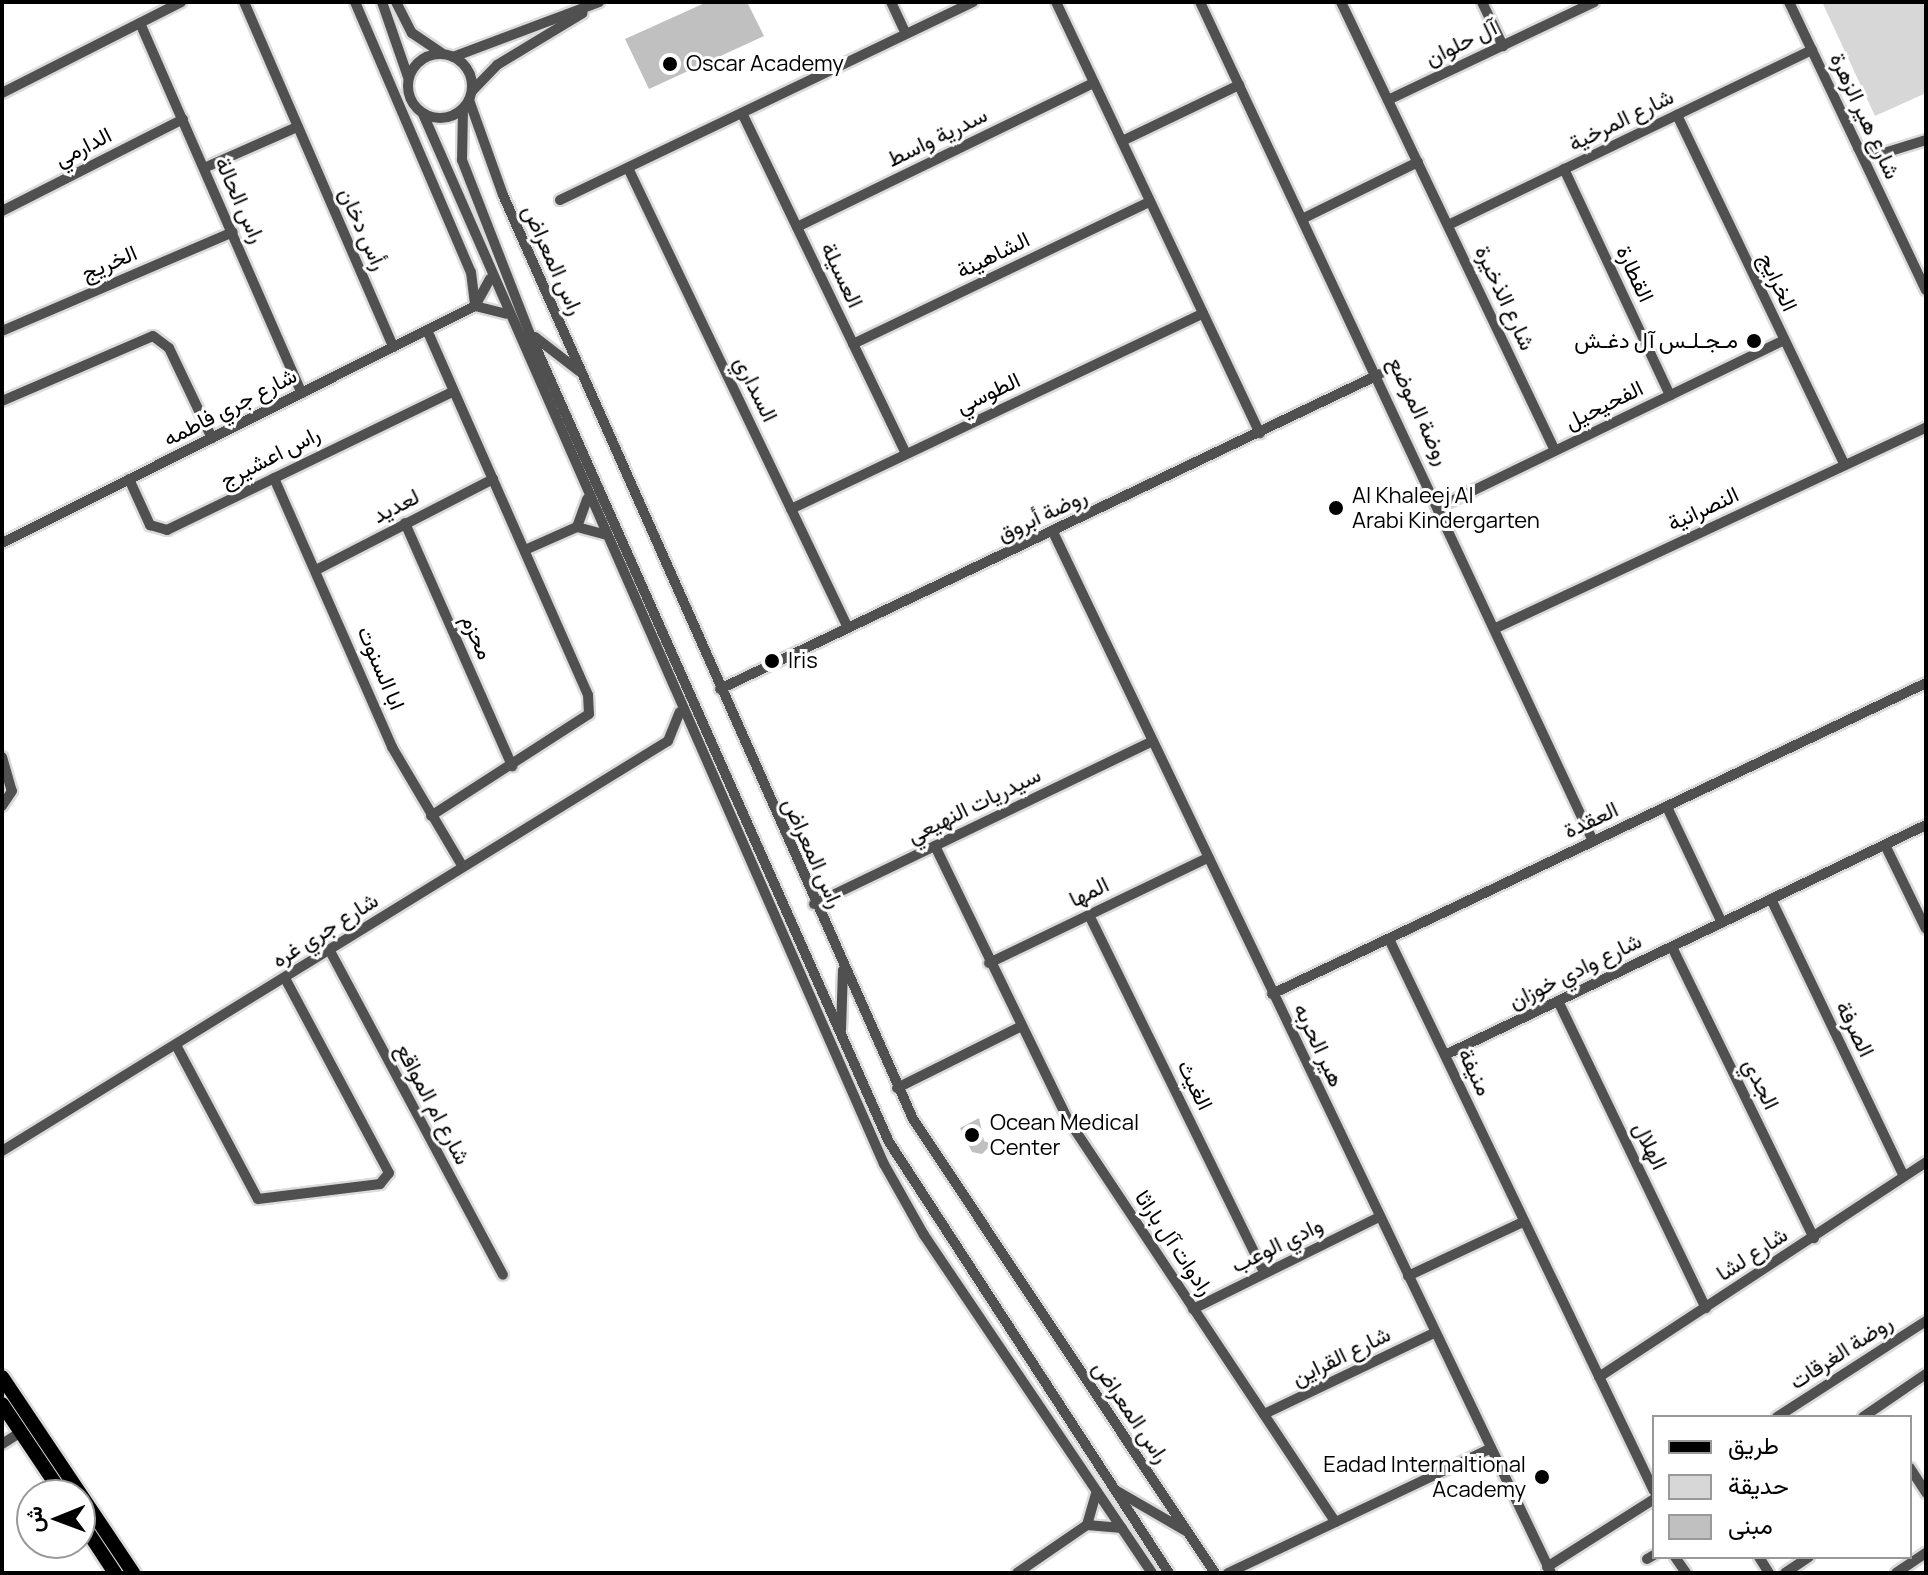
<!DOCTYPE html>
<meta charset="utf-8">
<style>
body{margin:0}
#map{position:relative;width:1928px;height:1575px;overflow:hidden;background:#fff;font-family:Manrope,Vazirmatn,sans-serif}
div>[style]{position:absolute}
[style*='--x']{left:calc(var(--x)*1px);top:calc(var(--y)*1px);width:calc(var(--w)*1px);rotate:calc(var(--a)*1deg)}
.green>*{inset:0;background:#d7d7d7}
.building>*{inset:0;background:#c0c0c0}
.roads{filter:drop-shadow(2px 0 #dbdbdb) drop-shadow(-2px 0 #dbdbdb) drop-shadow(0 2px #dbdbdb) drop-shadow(0 -2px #dbdbdb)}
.minor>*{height:10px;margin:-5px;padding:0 5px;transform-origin:5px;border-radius:5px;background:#505050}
.minor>.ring{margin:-5px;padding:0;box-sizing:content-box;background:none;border:10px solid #505050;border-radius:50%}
.major>*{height:14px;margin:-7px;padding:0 7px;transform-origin:7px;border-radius:7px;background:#000}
.dots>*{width:22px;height:22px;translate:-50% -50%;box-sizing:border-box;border:4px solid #fff;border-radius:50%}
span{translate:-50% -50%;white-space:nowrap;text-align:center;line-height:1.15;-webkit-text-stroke:6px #fff;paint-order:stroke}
.street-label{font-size:22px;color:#000}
.poi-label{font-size:22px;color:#000}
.left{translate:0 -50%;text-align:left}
.right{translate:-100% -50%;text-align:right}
.frame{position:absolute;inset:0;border:4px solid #000;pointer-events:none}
.legend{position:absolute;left:1652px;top:1415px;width:260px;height:144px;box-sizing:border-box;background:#fff;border:2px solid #999;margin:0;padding:10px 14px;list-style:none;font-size:24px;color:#000}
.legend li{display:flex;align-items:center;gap:16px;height:40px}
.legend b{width:40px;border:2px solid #999}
.north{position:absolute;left:16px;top:1479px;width:80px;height:80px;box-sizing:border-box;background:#fff;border:2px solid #999;border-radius:50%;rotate:269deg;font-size:22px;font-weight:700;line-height:32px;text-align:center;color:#000}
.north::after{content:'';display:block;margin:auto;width:28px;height:36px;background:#000;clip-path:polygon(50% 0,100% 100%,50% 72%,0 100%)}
</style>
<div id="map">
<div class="green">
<div style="clip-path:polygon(1822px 2px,1926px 2px,1926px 93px,1875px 116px)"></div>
</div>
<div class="building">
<div style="clip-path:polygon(707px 2px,747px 2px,764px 36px,649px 89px,625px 39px)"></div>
<div style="clip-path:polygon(979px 1118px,984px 1141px,992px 1144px,982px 1154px,972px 1152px,960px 1128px)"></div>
</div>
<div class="roads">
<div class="minor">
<div style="--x:244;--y:2;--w:376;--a:66.6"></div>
<div style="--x:355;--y:2;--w:294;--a:66.8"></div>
<div style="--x:471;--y:272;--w:34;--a:83"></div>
<div style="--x:382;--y:2;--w:79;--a:70.9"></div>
<div style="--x:396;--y:2;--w:35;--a:63"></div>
<div style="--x:412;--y:33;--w:36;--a:34"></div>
<div style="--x:891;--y:2;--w:35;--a:65"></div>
<div style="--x:1056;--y:2;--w:477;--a:64.7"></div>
<div style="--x:1200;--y:2;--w:926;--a:64.9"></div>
<div style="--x:1341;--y:2;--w:497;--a:64.5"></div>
<div style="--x:1482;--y:2;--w:49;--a:64.5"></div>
<div style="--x:1789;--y:2;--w:319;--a:64.6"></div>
<div style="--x:140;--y:23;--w:404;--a:66.4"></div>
<div class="ring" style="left:408px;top:54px;width:54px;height:54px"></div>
<div style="--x:453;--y:57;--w:156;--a:-20.6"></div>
<div style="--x:472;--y:91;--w:36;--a:-46"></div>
<div style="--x:497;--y:65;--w:100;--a:-31.2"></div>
<div style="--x:2;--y:93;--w:201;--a:-26.9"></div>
<div style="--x:469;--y:100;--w:101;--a:70.3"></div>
<div style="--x:503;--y:195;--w:1011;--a:66.07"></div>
<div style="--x:913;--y:1119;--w:545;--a:56.37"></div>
<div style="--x:1388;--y:100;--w:228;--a:-25.4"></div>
<div style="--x:463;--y:109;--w:51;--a:91.1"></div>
<div style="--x:462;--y:160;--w:185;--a:68.7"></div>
<div style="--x:529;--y:332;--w:886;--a:66.04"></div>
<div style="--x:889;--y:1142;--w:514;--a:56.99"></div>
<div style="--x:742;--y:113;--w:378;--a:64.3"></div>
<div style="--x:423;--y:114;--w:1147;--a:66.3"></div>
<div style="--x:884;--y:1164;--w:81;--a:60.6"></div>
<div style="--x:924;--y:1235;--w:408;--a:56"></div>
<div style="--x:1677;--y:115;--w:388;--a:64.4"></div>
<div style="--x:1122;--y:141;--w:130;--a:-25.6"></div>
<div style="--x:1858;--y:148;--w:26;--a:11"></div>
<div style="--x:1884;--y:153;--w:44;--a:-17.2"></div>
<div style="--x:204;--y:168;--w:102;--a:-23.8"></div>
<div style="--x:628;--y:168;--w:510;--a:64.44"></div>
<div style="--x:1564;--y:169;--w:250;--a:64.9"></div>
<div style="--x:560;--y:200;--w:458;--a:-25.6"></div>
<div style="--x:2;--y:211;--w:203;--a:-26.9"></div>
<div style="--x:1304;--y:218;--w:127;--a:-26.2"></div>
<div style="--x:1448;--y:225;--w:404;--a:-25.7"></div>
<div style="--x:797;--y:227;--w:330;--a:-25.9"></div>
<div style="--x:475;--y:306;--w:32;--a:14"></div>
<div style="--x:427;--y:330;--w:399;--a:66.2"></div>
<div style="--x:588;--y:695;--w:19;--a:87"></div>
<div style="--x:589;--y:714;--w:188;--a:147.2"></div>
<div style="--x:2;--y:331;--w:251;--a:-23.2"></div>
<div style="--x:535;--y:337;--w:56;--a:37.7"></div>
<div style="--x:853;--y:344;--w:329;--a:-25.6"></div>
<div style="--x:2;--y:401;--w:164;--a:-23.3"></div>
<div style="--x:153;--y:336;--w:20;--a:37"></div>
<div style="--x:169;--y:348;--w:100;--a:64.5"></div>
<div style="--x:274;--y:478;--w:294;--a:66.3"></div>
<div style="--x:392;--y:747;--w:139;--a:59.4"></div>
<div style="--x:129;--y:479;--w:51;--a:65.5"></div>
<div style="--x:150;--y:525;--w:18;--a:16"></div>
<div style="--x:167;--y:530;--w:318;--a:-25.8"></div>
<div style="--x:1441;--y:506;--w:381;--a:-25.8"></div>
<div style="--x:791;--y:509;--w:456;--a:-25.4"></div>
<div style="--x:405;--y:523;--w:266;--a:66.2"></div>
<div style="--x:577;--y:527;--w:30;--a:-70"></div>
<div style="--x:1053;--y:532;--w:1154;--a:64.43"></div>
<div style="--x:2;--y:543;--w:529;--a:-26.61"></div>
<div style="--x:475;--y:306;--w:31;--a:-61"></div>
<div style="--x:525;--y:550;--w:57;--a:-23.9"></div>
<div style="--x:577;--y:527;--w:28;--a:15"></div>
<div style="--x:318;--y:569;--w:197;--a:-27.2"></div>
<div style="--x:1498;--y:627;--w:472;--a:-25"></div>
<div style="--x:720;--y:689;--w:731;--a:-25.51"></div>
<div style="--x:2;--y:757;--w:35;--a:74"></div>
<div style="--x:12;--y:791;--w:18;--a:124"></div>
<div style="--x:1667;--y:807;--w:128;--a:64.6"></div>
<div style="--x:1885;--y:845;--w:93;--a:64"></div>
<div style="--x:935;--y:846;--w:302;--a:64.1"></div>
<div style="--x:1067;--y:1118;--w:485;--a:56.4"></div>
<div style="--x:1771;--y:899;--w:307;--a:64.4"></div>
<div style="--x:814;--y:904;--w:374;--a:-25.7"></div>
<div style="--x:1089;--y:915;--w:398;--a:63.9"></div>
<div style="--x:1389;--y:939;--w:612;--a:64.36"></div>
<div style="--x:1672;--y:947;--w:324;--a:64"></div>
<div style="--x:330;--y:951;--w:367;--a:61.9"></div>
<div style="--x:989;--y:963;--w:242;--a:-25.7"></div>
<div style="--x:1272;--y:994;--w:724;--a:-25.43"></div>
<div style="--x:1558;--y:1001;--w:341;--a:64.3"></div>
<div style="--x:841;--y:1030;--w:60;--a:-88.1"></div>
<div style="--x:176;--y:1045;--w:174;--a:62"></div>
<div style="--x:258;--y:1199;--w:123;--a:-7"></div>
<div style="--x:380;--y:1184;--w:14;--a:-51"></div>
<div style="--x:389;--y:1173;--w:221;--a:-118.1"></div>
<div style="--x:1445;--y:1055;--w:533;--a:-25.56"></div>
<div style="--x:897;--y:1088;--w:137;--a:-26.4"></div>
<div style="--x:2;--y:1151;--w:782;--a:-31.62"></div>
<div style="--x:668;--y:741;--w:31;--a:-68"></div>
<div style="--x:1408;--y:1276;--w:127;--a:-25.2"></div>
<div style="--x:1193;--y:1309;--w:208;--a:-26.3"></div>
<div style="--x:1599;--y:1377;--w:391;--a:-33.3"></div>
<div style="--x:1264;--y:1414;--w:188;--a:-25.5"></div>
<div style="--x:1777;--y:1417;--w:177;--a:-32.8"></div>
<div style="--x:1863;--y:1417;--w:76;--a:-34.3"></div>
<div style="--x:2;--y:1444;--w:22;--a:-32"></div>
<div style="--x:1910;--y:1468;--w:30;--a:57"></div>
<div style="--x:1117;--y:1491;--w:80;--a:30.1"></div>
<div style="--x:1087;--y:1525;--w:35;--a:5"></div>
<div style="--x:1675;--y:1557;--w:19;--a:55"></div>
<div style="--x:1759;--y:1557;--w:19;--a:58"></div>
<div style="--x:1647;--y:1559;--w:8;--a:-30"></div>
<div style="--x:1547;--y:1567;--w:127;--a:-32.4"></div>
<div style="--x:1017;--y:1573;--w:85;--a:-34.4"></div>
<div style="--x:1087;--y:1525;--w:35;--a:-74"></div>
<div style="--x:1228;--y:1573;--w:289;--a:-25.4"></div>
<div style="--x:1785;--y:1573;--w:29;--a:-34"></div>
<div style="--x:1896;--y:1573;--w:36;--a:-34"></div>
</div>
<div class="major">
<div style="--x:2;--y:1377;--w:236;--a:56.2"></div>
<div style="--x:2;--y:1404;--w:110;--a:56.2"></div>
<div style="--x:80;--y:1520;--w:64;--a:56.6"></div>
</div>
</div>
<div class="dots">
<div style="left:670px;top:64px;background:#000"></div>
<div style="left:1754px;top:341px;background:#000"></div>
<div style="left:1336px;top:508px;background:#000"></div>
<div style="left:772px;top:661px;background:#000"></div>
<div style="left:972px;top:1135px;background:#000"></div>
<div style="left:1542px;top:1477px;background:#000"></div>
</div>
<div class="street-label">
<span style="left:1461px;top:43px;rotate:-26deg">آل حلوان</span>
<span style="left:1865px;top:116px;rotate:65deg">شارع هير الزهرة</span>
<span style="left:1621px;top:120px;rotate:-26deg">شارع المرخية</span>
<span style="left:937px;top:137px;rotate:-26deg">سدرية واسط</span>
<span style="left:83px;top:147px;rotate:-27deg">الدارمي</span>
<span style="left:240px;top:200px;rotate:66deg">راس الحالة</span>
<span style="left:363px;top:229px;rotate:66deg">رأس دخان</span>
<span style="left:993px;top:255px;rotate:-26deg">الشاهينة</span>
<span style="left:553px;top:260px;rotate:66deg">راس المعراض</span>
<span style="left:109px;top:263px;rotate:-23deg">الخريج</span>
<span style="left:1635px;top:274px;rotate:65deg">القطارة</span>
<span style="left:842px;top:275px;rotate:65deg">العسيلة</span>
<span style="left:1778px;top:282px;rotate:65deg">الخرايج</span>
<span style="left:1505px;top:298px;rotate:65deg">شارع الذخيرة</span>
<span style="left:756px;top:389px;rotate:64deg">السداري</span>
<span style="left:988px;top:393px;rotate:-25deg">الطوسي</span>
<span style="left:1604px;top:405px;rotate:-26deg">الفحيحيل</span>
<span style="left:230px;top:407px;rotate:-27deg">شارع جري فاطمه</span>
<span style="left:1419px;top:411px;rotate:65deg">روضة الموضع</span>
<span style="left:270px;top:457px;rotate:-27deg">راس اعشيرج</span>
<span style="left:396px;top:506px;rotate:-27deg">لعديد</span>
<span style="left:1703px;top:509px;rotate:-25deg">النصرانية</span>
<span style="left:1042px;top:515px;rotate:-25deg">روضة أبروق</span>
<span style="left:477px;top:637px;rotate:66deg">محزم</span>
<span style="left:381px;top:668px;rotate:67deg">ابا السنوت</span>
<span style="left:974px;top:805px;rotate:-26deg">سيدريات النهيعي</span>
<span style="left:1591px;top:820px;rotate:-25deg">العقدة</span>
<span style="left:813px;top:853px;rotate:66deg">راس المعراض</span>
<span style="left:1089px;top:892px;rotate:-26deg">المها</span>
<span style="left:325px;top:930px;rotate:-32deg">شارع جري غره</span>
<span style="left:1575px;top:971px;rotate:-26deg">شارع وادي خوزان</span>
<span style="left:1855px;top:1029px;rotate:64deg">الصرفة</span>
<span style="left:1319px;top:1045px;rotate:65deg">هير الحربه</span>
<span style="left:1475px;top:1072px;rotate:65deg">منيفة</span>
<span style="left:1761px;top:1084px;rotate:64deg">الجدي</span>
<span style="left:1195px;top:1085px;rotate:64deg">الغيث</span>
<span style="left:433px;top:1104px;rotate:62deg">شارع ام المواقع</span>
<span style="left:1650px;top:1146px;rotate:64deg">الهلال</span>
<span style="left:1174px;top:1243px;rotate:56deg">رادوات آل باراثا</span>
<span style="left:1277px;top:1245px;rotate:-26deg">وادي الوعب</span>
<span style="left:1752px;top:1254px;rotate:-33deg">شارع لشا</span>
<span style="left:1841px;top:1352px;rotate:-33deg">روضة الغرقات</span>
<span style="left:1341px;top:1356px;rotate:-26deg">شارع القراين</span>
<span style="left:1131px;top:1412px;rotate:56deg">راس المعراض</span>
</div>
<div class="poi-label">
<span class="left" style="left:686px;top:64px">Oscar Academy</span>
<span class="right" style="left:1738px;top:341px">مـجـلـس آل دغـش</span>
<span class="left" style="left:1352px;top:508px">Al Khaleej Al<br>Arabi Kindergarten</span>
<span class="left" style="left:788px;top:661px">Iris</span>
<span class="left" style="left:990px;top:1135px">Ocean Medical<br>Center</span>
<span class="right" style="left:1526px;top:1477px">Eadad Internaltional<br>Academy</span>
</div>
<div class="frame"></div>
<ul class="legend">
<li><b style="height:10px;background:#000"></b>طريق</li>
<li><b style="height:22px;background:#d7d7d7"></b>حديقة</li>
<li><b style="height:22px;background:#c0c0c0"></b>مبنى</li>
</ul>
<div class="north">ش</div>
</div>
